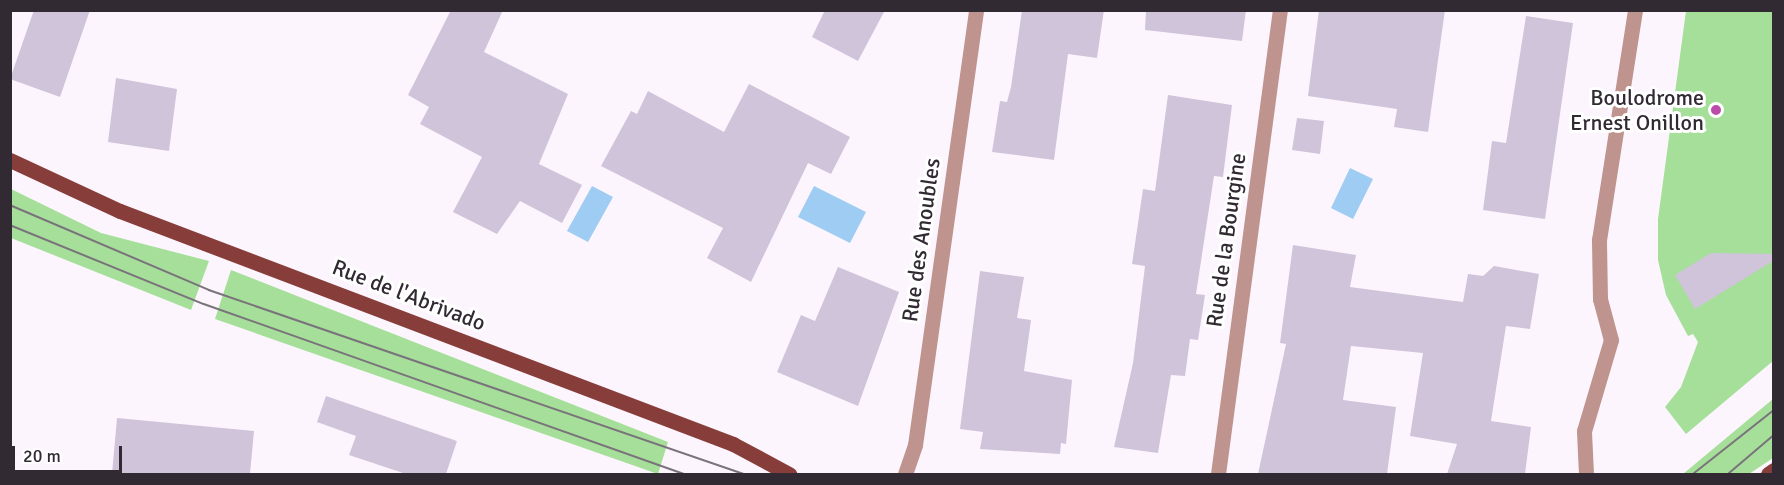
<!DOCTYPE html>
<style>
body{margin:0}
#map{position:relative;width:1784px;height:485px;overflow:hidden;background:#fdf5fd;font-family:Signika,sans-serif}
div>[style]{position:absolute}
[style*='--x']{left:calc(var(--x)*1px);top:calc(var(--y)*1px);width:calc(var(--w)*1px);rotate:calc(var(--a)*1deg)}
.green>*{inset:0;background:#a5df99}
.water>*{inset:0;background:#9eccf2}
.building>*{inset:0;background:#d0c4db}
.minor>*{height:15px;margin:-7.5px;padding:0 7.5px;transform-origin:7.5px;border-radius:7.5px;background:#bf938e}
.primary>*{height:15px;margin:-7.5px;padding:0 7.5px;transform-origin:7.5px;border-radius:7.5px;background:#873d3a}
.tram>*{height:1.5px;margin:-0.75px;padding:0 0.75px;transform-origin:0.75px;border-radius:0.75px;background:#7a737b}
.dots>*{width:16px;height:16px;translate:-50% -50%;box-sizing:border-box;border:3px solid #fff;border-radius:50%}
span{translate:-50% -50%;white-space:nowrap;text-align:center;line-height:1.15;-webkit-text-stroke:6px #fff;paint-order:stroke}
.poi-label{font-size:22px;color:#312a32}
.right{translate:-100% -50%;text-align:right}
.street-label{font-size:22px;color:#312a32}
.frame{position:absolute;inset:0;border:12px solid #312a32;pointer-events:none}
.scale{position:absolute;left:12px;top:446px;width:110px;height:27px;box-sizing:border-box;border:3px solid #312a32;border-top:0;padding-left:8px;font-size:18px;line-height:21px;white-space:nowrap;color:#312a32;-webkit-text-stroke:4px #fff;paint-order:stroke}
</style>
<div id="map">
<div class="green">
<div style="clip-path:polygon(1686px 11px,1773px 11px,1773px 361px,1686px 434px,1665px 407px,1681px 387px,1698px 342px,1693px 334px,1688px 336px,1666px 295px,1658px 260px,1658px 219px)"></div>
<div style="clip-path:polygon(11px 189px,101px 233px,209px 261px,191px 310px,11px 238px)"></div>
<div style="clip-path:polygon(231px 270px,668px 442px,658px 474px,215px 319px)"></div>
<div style="clip-path:polygon(1773px 399px,1773px 458px,1749px 474px,1683px 474px)"></div>
</div>
<div class="water">
<div style="clip-path:polygon(1350px 168px,1373px 179px,1353px 219px,1331px 208px)"></div>
<div style="clip-path:polygon(592px 186px,613px 197px,588px 242px,567px 231px)"></div>
<div style="clip-path:polygon(814px 186px,866px 212px,850px 243px,798px 217px)"></div>
</div>
<div class="building">
<div style="clip-path:polygon(34px 10px,90px 10px,60px 97px,10px 79px)"></div>
<div style="clip-path:polygon(451px 10px,503px 10px,484px 52px,568px 94px,539px 164px,582px 185px,562px 223px,520px 201px,497px 234px,453px 212px,482px 157px,420px 124px,429px 107px,408px 95px)"></div>
<div style="clip-path:polygon(825px 10px,885px 10px,858px 61px,812px 37px)"></div>
<div style="clip-path:polygon(1022px 10px,1104px 10px,1097px 58px,1068px 54px,1054px 160px,992px 152px,1000px 101px,1007px 102px,1011px 87px)"></div>
<div style="clip-path:polygon(1146px 10px,1246px 10px,1242px 41px,1145px 30px)"></div>
<div style="clip-path:polygon(1319px 10px,1445px 10px,1428px 132px,1394px 127px,1397px 109px,1308px 96px)"></div>
<div style="clip-path:polygon(1526px 16px,1573px 23px,1545px 219px,1483px 210px,1492px 141px,1506px 143px)"></div>
<div style="clip-path:polygon(116px 78px,177px 89px,169px 151px,108px 142px)"></div>
<div style="clip-path:polygon(749px 84px,850px 137px,831px 174px,808px 163px,751px 282px,707px 258px,723px 228px,601px 166px,631px 111px,637px 114px,648px 91px,724px 132px)"></div>
<div style="clip-path:polygon(1168px 95px,1232px 105px,1223px 177px,1214px 176px,1196px 294px,1205px 295px,1198px 340px,1190px 339px,1185px 376px,1171px 375px,1158px 453px,1114px 447px,1133px 363px,1145px 266px,1132px 264px,1143px 189px,1155px 191px)"></div>
<div style="clip-path:polygon(1297px 118px,1324px 121px,1320px 154px,1292px 150px)"></div>
<div style="clip-path:polygon(1293px 245px,1356px 255px,1350px 287px,1463px 302px,1468px 274px,1483px 276px,1494px 266px,1539px 274px,1530px 329px,1506px 326px,1491px 421px,1531px 427px,1525px 474px,1447px 474px,1457px 444px,1410px 436px,1423px 353px,1351px 346px,1343px 400px,1396px 407px,1387px 474px,1258px 474px,1286px 344px,1280px 343px)"></div>
<div style="clip-path:polygon(1711px 253px,1773px 254px,1773px 261px,1695px 309px,1675px 275px)"></div>
<div style="clip-path:polygon(838px 267px,899px 292px,858px 406px,777px 372px,801px 315px,815px 321px)"></div>
<div style="clip-path:polygon(980px 271px,1024px 277px,1017px 318px,1031px 320px,1024px 371px,1072px 380px,1066px 444px,1061px 443px,1060px 454px,980px 449px,983px 432px,960px 429px)"></div>
<div style="clip-path:polygon(326px 396px,457px 441px,446px 474px,406px 474px,349px 455px,356px 436px,317px 422px)"></div>
<div style="clip-path:polygon(117px 418px,254px 431px,250px 474px,112px 474px)"></div>
</div>
<div class="minor">
<div style="--x:905;--y:474;--w:31;--a:-71"></div>
<div style="--x:915;--y:445;--w:439;--a:-82"></div>
<div style="--x:1218;--y:474;--w:468;--a:-82.4"></div>
<div style="--x:1586;--y:474;--w:43;--a:-92.7"></div>
<div style="--x:1584;--y:431;--w:95;--a:-73.5"></div>
<div style="--x:1611;--y:340;--w:42;--a:-105"></div>
<div style="--x:1600;--y:299;--w:59;--a:-91"></div>
<div style="--x:1599;--y:240;--w:233;--a:-81.1"></div>
</div>
<div class="primary">
<div style="--x:10;--y:160;--w:121;--a:24.9"></div>
<div style="--x:120;--y:211;--w:656;--a:20.81"></div>
<div style="--x:733;--y:444;--w:64;--a:28.2"></div>
<div style="--x:1768;--y:474;--w:7;--a:-34"></div>
</div>
<div class="tram">
<div style="--x:10;--y:205;--w:216;--a:23.1"></div>
<div style="--x:209;--y:290;--w:566;--a:18.98"></div>
<div style="--x:10;--y:225;--w:209;--a:22.2"></div>
<div style="--x:204;--y:304;--w:509;--a:19.5"></div>
<div style="--x:1693;--y:474;--w:103;--a:-38.3"></div>
<div style="--x:1728;--y:474;--w:60;--a:-40.3"></div>
</div>
<div class="dots">
<div style="left:1716px;top:110px;background:#bb4caa"></div>
</div>
<div class="poi-label">
<span class="right" style="left:1704px;top:110px">Boulodrome<br>Ernest Onillon</span>
</div>
<div class="street-label">
<span style="left:921px;top:240px;rotate:-82deg">Rue des Anoubles</span>
<span style="left:1226px;top:240px;rotate:-82deg">Rue de la Bourgine</span>
<span style="left:409px;top:295px;rotate:21deg">Rue de l'Abrivado</span>
</div>
<div class="frame"></div>
<div class="scale">20 m</div>
</div>
